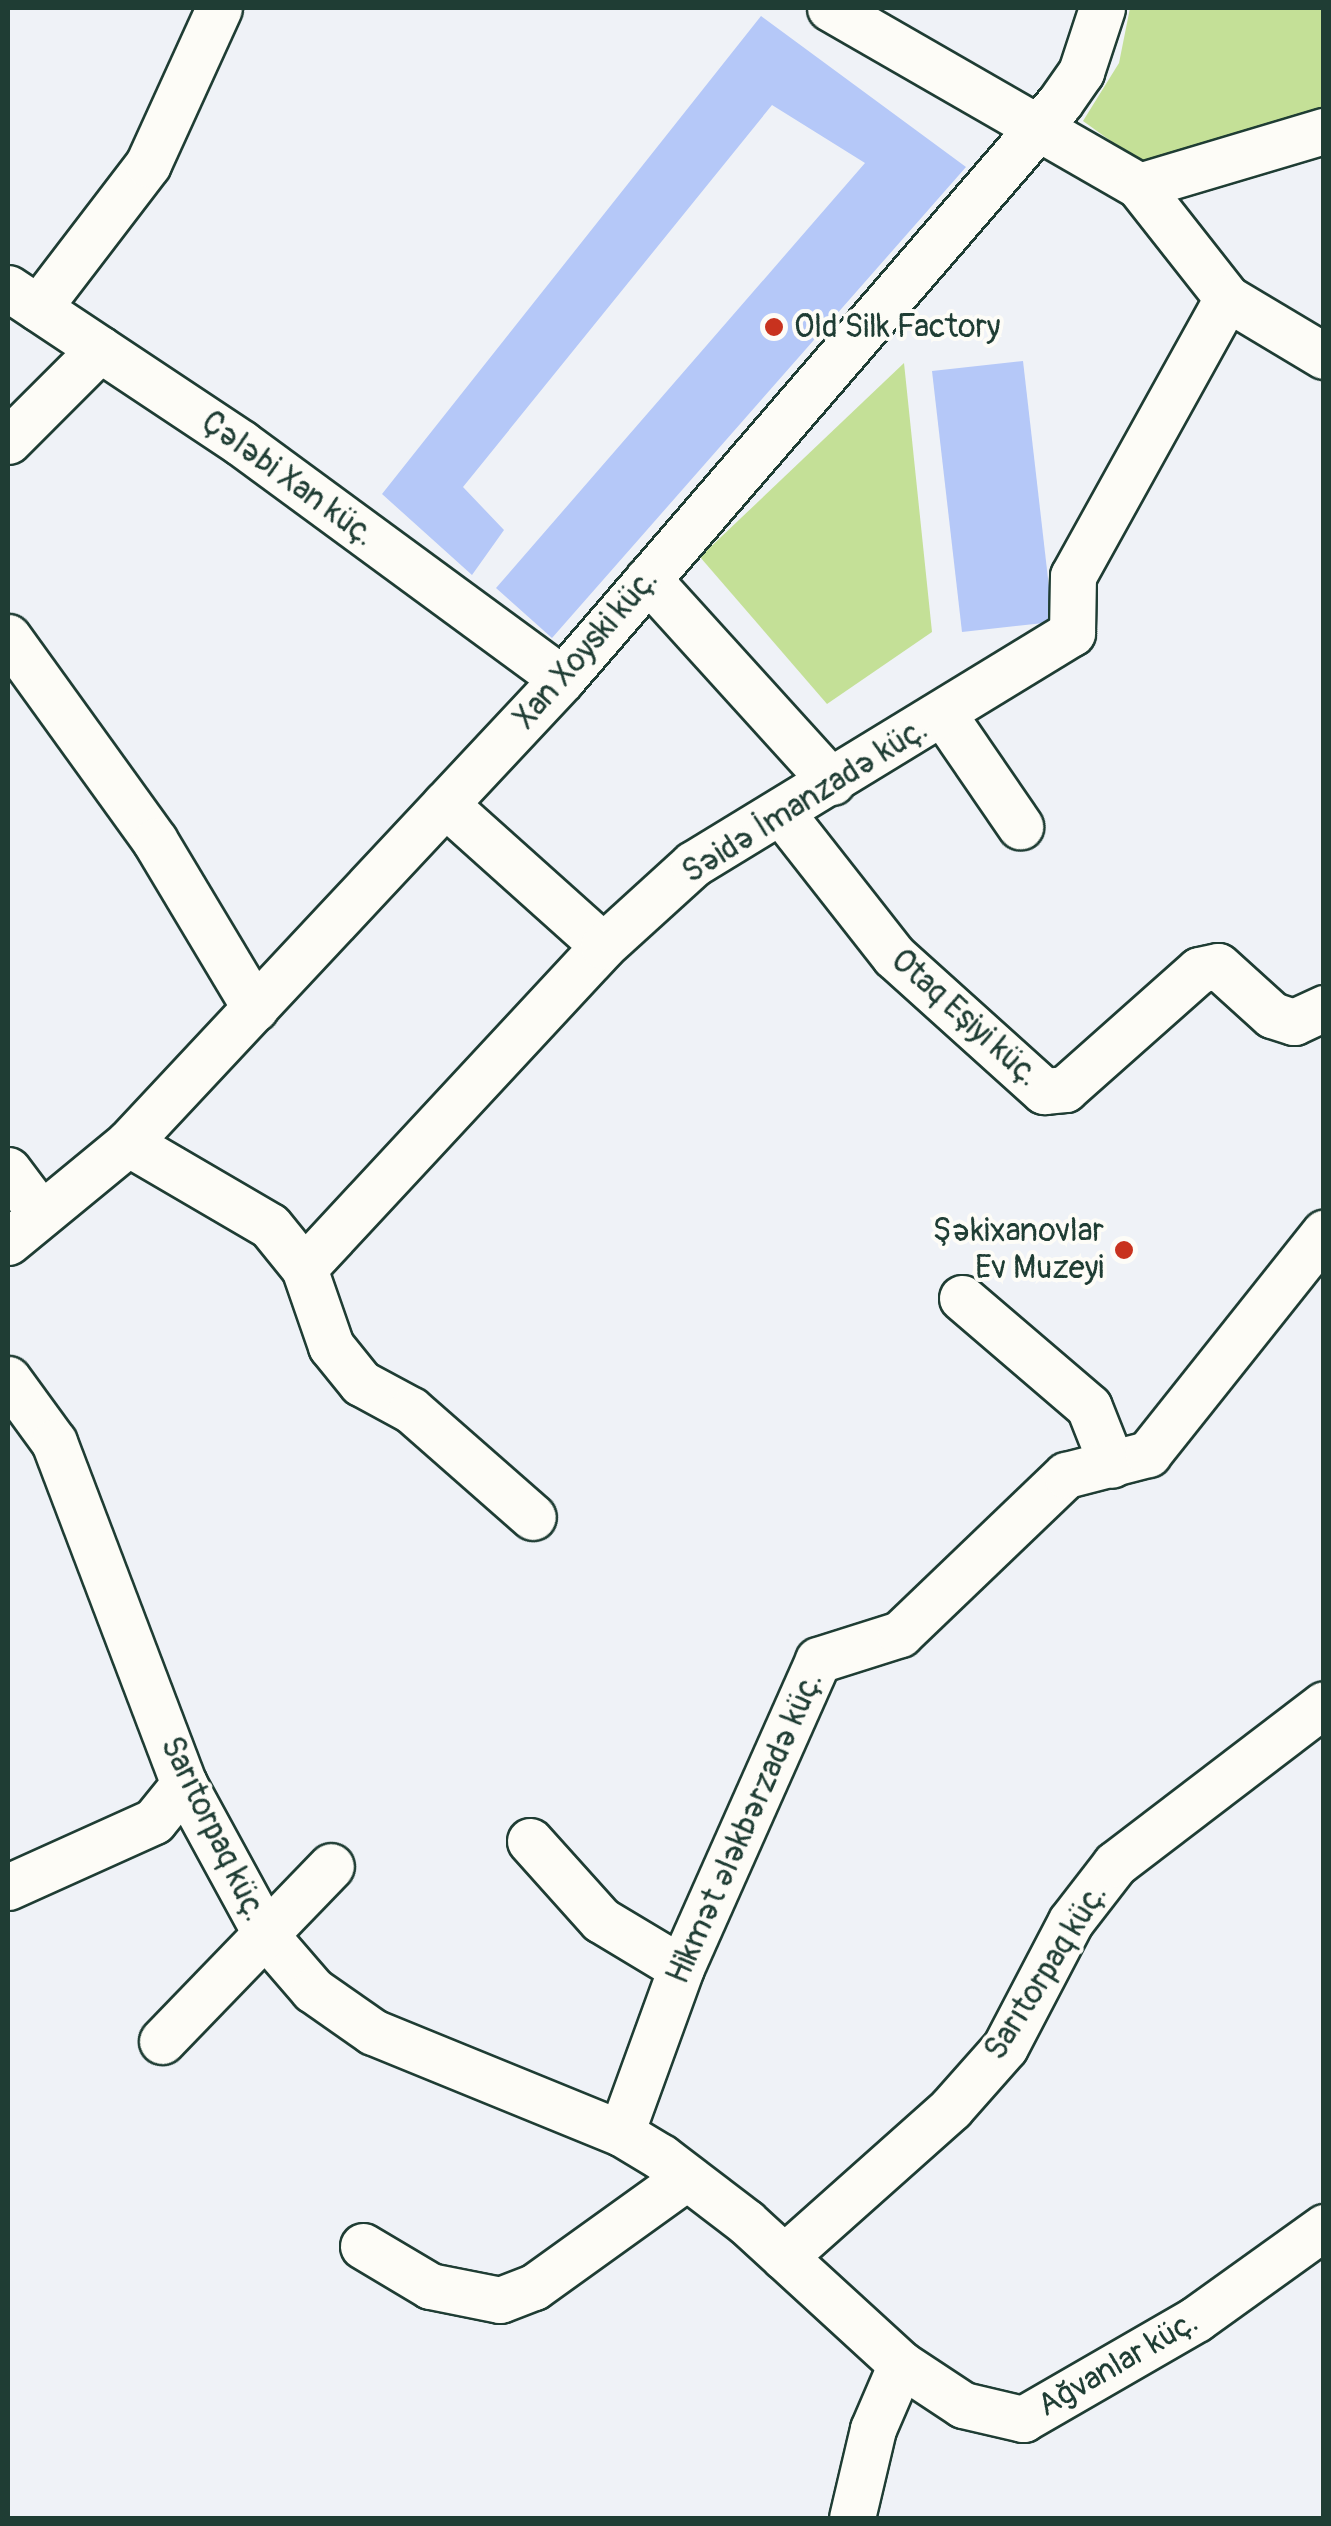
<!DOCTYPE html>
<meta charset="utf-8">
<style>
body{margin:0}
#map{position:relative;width:1331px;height:2526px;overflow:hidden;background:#eff2f7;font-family:Pangolin,sans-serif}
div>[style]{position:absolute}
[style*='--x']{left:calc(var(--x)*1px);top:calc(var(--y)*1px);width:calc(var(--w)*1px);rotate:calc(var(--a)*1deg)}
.green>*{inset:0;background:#c4e097}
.building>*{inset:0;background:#b5c8f8}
.roads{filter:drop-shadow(2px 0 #1f3d34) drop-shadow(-2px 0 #1f3d34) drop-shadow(0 2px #1f3d34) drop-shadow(0 -2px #1f3d34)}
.minor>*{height:45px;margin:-22.5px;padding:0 22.5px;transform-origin:22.5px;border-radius:22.5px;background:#fdfcf7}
.dots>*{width:28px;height:28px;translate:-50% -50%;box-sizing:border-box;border:5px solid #fdfcf7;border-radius:50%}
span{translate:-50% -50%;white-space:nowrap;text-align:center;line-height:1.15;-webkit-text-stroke:8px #fdfcf7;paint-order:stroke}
.poi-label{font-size:32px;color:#1f3d34}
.left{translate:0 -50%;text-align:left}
.right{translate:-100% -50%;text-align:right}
.street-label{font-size:32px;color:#1f3d34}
.frame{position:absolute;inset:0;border:10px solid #1f3d34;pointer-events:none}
</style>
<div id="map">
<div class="green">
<div style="clip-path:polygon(1130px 8px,1323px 8px,1323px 108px,1140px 162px,1083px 121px,1119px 63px)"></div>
<div style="clip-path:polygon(904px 363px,932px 632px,827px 704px,700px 557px)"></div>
</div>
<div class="building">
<div style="clip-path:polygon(761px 16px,966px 167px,552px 638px,496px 588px,865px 163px,772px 105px,463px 487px,504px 530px,472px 575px,382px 494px)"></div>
<div style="clip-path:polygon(1023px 361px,1053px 622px,962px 632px,932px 371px)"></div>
</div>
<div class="roads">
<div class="minor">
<div style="--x:830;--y:8;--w:357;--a:29.9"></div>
<div style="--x:1139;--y:186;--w:142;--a:51.8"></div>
<div style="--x:1227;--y:298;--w:113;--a:30.9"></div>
<div style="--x:1139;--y:186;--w:193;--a:-16.6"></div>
<div style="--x:8;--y:288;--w:280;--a:33.6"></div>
<div style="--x:241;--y:443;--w:398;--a:36.3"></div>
<div style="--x:38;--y:308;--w:181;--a:-52.6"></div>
<div style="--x:148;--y:164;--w:171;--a:-65.5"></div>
<div style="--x:8;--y:441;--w:130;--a:-45"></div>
<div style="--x:648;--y:579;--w:274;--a:47.8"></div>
<div style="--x:8;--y:637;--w:251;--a:54.2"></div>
<div style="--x:155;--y:841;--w:195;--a:59.1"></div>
<div style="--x:944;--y:715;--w:135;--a:55.6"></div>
<div style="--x:445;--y:804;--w:212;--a:41.9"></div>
<div style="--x:781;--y:812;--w:183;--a:51.9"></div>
<div style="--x:894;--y:956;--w:202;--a:42"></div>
<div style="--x:1044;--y:1091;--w:21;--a:-5"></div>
<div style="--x:1065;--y:1089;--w:179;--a:-41.6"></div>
<div style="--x:1199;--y:970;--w:19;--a:-12"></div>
<div style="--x:1218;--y:966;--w:73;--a:42.2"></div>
<div style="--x:1272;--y:1015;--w:23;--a:18"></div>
<div style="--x:1294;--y:1022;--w:33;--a:-25"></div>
<div style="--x:128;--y:1143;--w:164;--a:30.3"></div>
<div style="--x:270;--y:1226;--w:54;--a:51"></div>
<div style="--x:304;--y:1268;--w:83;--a:70.9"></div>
<div style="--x:331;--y:1346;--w:48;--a:51"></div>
<div style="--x:361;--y:1383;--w:57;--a:28.4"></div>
<div style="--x:411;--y:1410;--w:162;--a:41.3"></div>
<div style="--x:8;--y:1170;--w:55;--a:53.1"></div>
<div style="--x:8;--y:1242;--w:156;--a:-39.5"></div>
<div style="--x:128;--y:1143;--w:635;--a:-46.91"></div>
<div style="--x:562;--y:679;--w:762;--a:-49.2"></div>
<div style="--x:1060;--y:102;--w:37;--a:-55"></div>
<div style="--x:1081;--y:72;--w:67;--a:-71.8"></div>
<div style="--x:304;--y:1268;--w:439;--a:-47.1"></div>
<div style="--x:603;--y:946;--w:122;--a:-42.3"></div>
<div style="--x:693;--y:864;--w:444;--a:-31.4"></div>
<div style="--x:1072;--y:633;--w:57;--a:-89"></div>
<div style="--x:1073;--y:576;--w:318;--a:-61"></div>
<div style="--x:962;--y:1298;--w:167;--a:40.6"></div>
<div style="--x:1089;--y:1407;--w:62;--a:68.4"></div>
<div style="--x:8;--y:1379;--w:78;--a:53.9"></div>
<div style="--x:54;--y:1442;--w:366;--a:69.2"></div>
<div style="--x:184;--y:1784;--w:175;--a:61.4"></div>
<div style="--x:268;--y:1938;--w:69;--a:49.1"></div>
<div style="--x:313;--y:1990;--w:73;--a:35"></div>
<div style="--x:373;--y:2032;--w:268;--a:22.2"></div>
<div style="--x:621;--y:2133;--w:47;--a:31"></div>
<div style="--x:661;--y:2157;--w:107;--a:37.4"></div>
<div style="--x:746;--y:2222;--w:210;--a:42.5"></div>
<div style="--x:901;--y:2364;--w:71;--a:113.3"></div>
<div style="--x:873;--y:2429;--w:91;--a:103.3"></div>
<div style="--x:530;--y:1841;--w:106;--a:48.1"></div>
<div style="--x:601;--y:1920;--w:93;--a:31"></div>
<div style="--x:8;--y:1887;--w:160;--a:-24.3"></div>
<div style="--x:154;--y:1821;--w:48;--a:-51"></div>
<div style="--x:162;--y:2041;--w:243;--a:-46"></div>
<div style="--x:621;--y:2133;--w:176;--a:-70"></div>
<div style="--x:681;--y:1968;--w:337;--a:-66"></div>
<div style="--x:818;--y:1660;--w:86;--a:-17.6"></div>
<div style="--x:900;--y:1634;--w:230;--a:-43.8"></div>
<div style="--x:1066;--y:1475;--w:85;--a:-14.4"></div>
<div style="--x:1148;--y:1454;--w:283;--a:-51.5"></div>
<div style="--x:363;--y:2246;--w:78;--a:30.8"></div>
<div style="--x:430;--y:2286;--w:71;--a:11.3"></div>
<div style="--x:500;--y:2300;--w:36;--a:-21"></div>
<div style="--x:534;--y:2287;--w:188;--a:-35.7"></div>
<div style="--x:784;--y:2257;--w:224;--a:-41.7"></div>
<div style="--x:951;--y:2108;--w:81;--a:-48.5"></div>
<div style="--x:1005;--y:2047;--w:142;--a:-62.4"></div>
<div style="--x:1071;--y:1921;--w:72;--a:-52.3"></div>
<div style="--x:1115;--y:1864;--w:263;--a:-37.4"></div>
<div style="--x:901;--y:2364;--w:74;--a:33.5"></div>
<div style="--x:963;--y:2405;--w:62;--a:13.1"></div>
<div style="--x:1023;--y:2419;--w:200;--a:-30"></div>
<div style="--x:1196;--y:2319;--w:158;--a:-35.7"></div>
</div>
</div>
<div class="dots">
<div style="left:774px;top:327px;background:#c8321e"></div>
<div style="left:1124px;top:1250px;background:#c8321e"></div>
</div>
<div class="poi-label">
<span class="left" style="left:794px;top:327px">Old Silk Factory</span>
<span class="right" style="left:1104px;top:1250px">Şəkixanovlar<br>Ev Muzeyi</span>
</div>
<div class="street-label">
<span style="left:288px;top:479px;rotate:36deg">Çələbi Xan küç.</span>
<span style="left:586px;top:649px;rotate:-49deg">Xan Xoyski küç.</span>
<span style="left:805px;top:801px;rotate:-32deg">Səidə İmanzadə küç.</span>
<span style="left:965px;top:1018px;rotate:42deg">Otaq Eşiyi küç.</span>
<span style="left:745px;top:1828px;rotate:-66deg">Hikmət Ələkbərzadə küç.</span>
<span style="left:213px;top:1829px;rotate:64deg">Sarıtorpaq küç.</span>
<span style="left:1046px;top:1972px;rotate:-58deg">Sarıtorpaq küç.</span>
<span style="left:1118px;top:2364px;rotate:-30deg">Ağvanlar küç.</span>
</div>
<div class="frame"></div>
</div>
